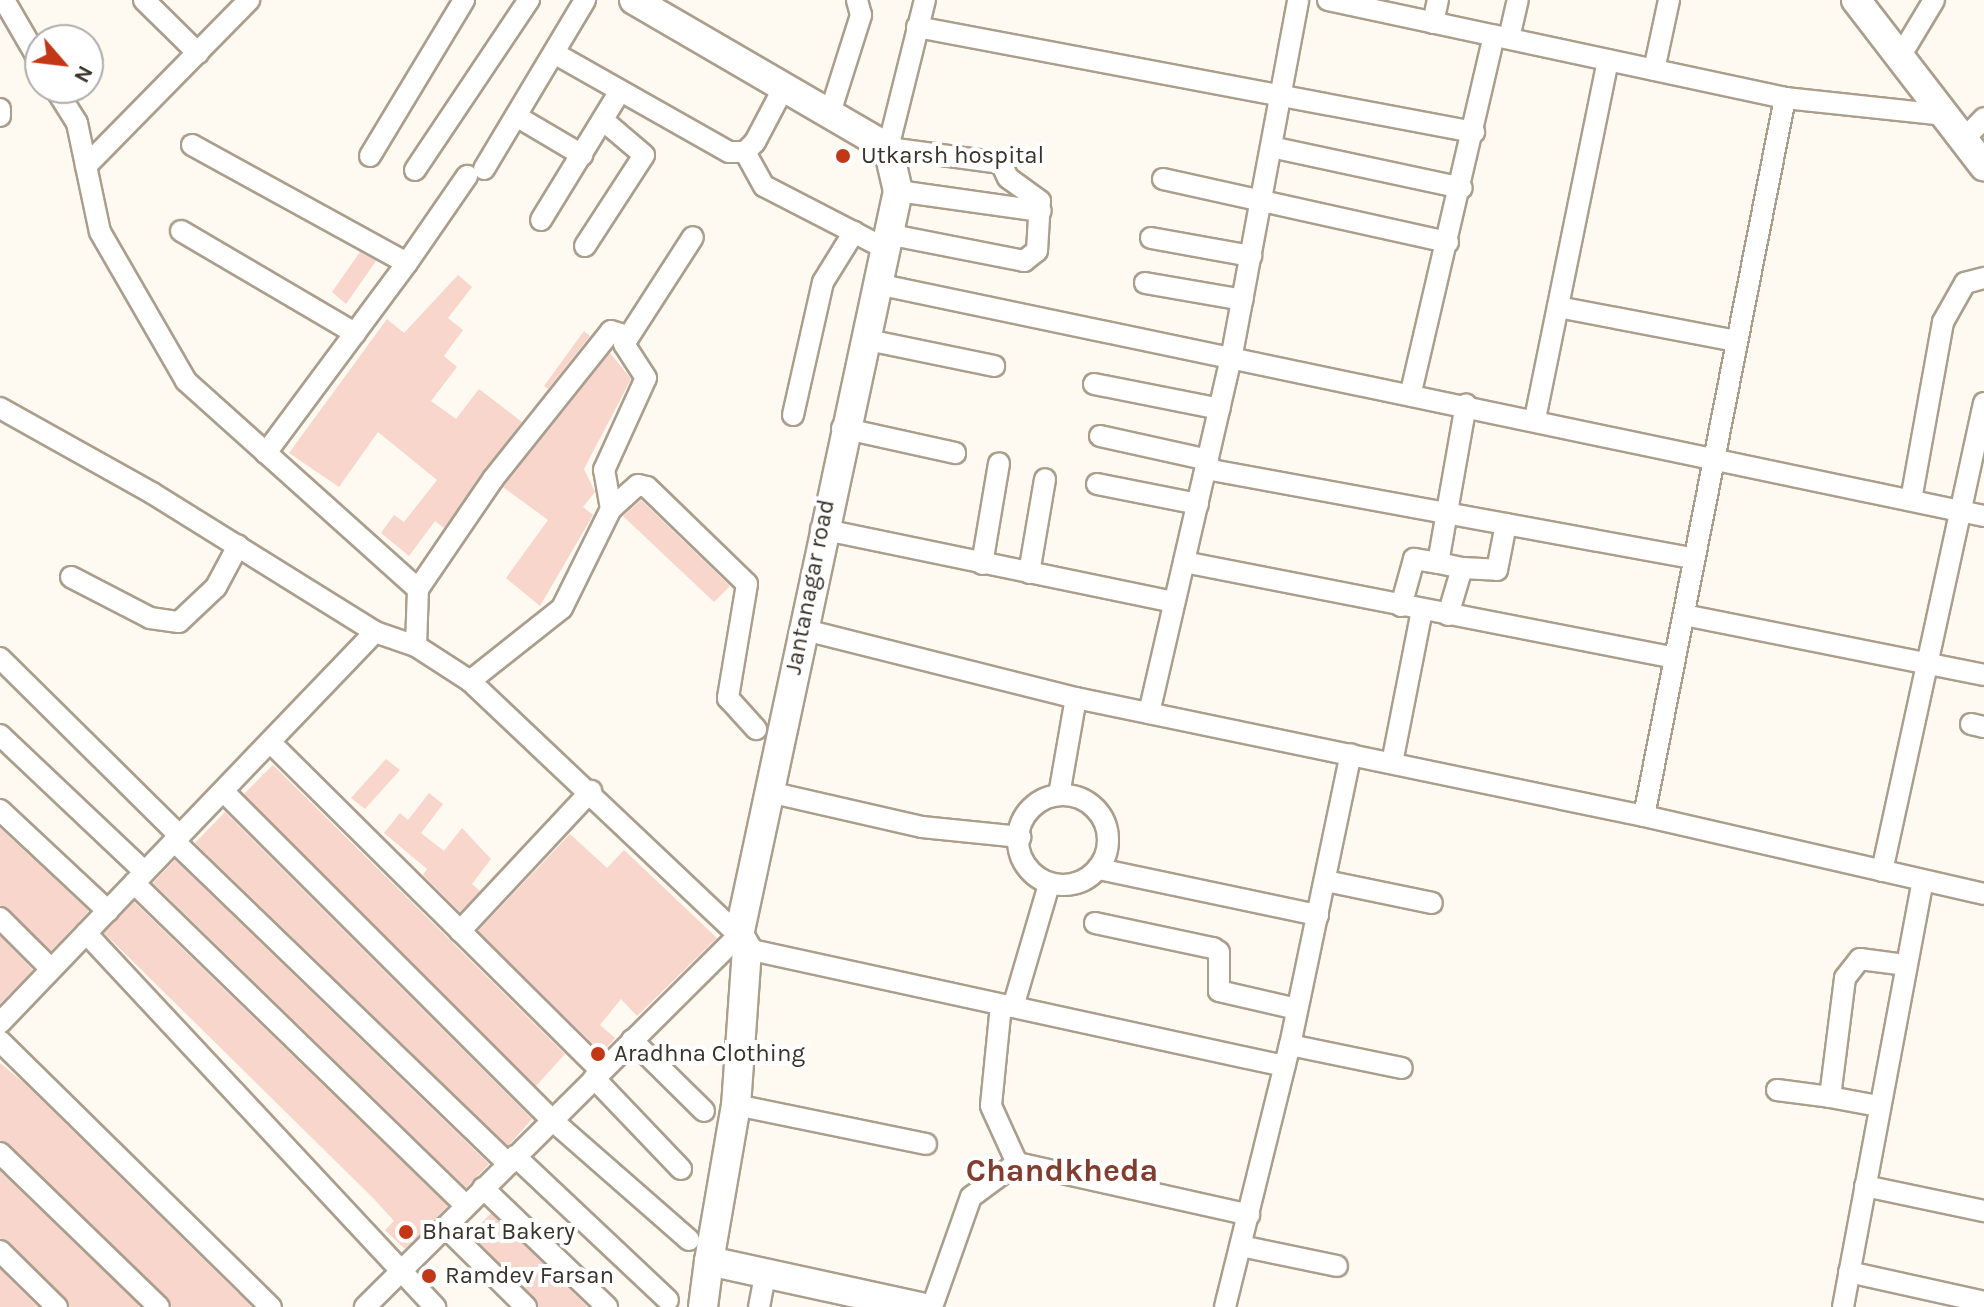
<!DOCTYPE html>
<style>
body{margin:0}
#map{position:relative;width:1984px;height:1307px;overflow:hidden;background:#fef9f1;font-family:Karla,sans-serif}
div>[style]{position:absolute}
[style*='--x']{left:calc(var(--x)*1px);top:calc(var(--y)*1px);width:calc(var(--w)*1px);rotate:calc(var(--a)*1deg)}
.building>*{inset:0;background:#f9d6cc}
.roads{filter:drop-shadow(2px 0 #ab9e8c) drop-shadow(-2px 0 #ab9e8c) drop-shadow(0 2px #ab9e8c) drop-shadow(0 -2px #ab9e8c)}
.street>*{height:20px;margin:-10px;padding:0 10px;transform-origin:10px;border-radius:10px;background:#fff}
.street>.ring{margin:-10px;padding:0;box-sizing:content-box;background:none;border:20px solid #fff;border-radius:50%}
.secondary>*{height:28px;margin:-14px;padding:0 14px;transform-origin:14px;border-radius:14px;background:#fff}
.dots>*{width:22px;height:22px;translate:-50% -50%;box-sizing:border-box;border:4px solid #fff;border-radius:50%}
span{translate:-50% -50%;white-space:nowrap;text-align:center;line-height:1.15;-webkit-text-stroke:8px #fff;paint-order:stroke}
.poi-label{font-size:24px;color:#38332b}
.left{translate:0 -50%;text-align:left}
.street-label{font-size:24px;color:#38332b}
.district-label{font-size:32px;color:#833d2e;font-weight:700}
.north{position:absolute;left:24px;top:24px;width:80px;height:80px;box-sizing:border-box;background:#fff;border:2px solid #afadaa;border-radius:50%;rotate:118deg;font-size:22px;font-weight:700;line-height:32px;text-align:center;color:#38332b}
.north::after{content:'';display:block;margin:auto;width:28px;height:36px;background:#c23817;clip-path:polygon(50% 0,100% 100%,50% 72%,0 100%)}
</style>
<div id="map">
<div class="building">
<div style="clip-path:polygon(360px 252px,376px 261px,346px 304px,332px 292px)"></div>
<div style="clip-path:polygon(458px 275px,472px 287px,448px 318px,463px 330px,444px 356px,457px 367px,431px 401px,456px 419px,479px 389px,522px 422px,444px 528px,435px 521px,409px 556px,381px 533px,394px 515px,404px 522px,437px 480px,378px 432px,339px 487px,289px 453px,387px 319px,404px 333px)"></div>
<div style="clip-path:polygon(584px 331px,590px 336px,548px 389px,544px 386px)"></div>
<div style="clip-path:polygon(610px 353px,631px 379px,584px 469px,595px 492px,583px 507px,593px 515px,540px 606px,506px 578px,548px 520px,503px 487px)"></div>
<div style="clip-path:polygon(641px 500px,730px 586px,714px 602px,623px 516px)"></div>
<div style="clip-path:polygon(386px 759px,400px 770px,365px 809px,351px 798px)"></div>
<div style="clip-path:polygon(273px 765px,565px 1054px,536px 1086px,244px 794px)"></div>
<div style="clip-path:polygon(429px 793px,443px 804px,421px 833px,444px 851px,462px 828px,491px 859px,472px 884px,480px 891px,460px 912px,423px 875px,427px 869px,384px 833px,400px 813px,408px 820px)"></div>
<div style="clip-path:polygon(225px 812px,532px 1119px,508px 1146px,195px 843px)"></div>
<div style="clip-path:polygon(0 828px,89px 911px,51px 951px,0 905px)"></div>
<div style="clip-path:polygon(570px 834px,607px 868px,624px 850px,717px 938px,637px 1016px,621px 999px,600px 1025px,615px 1038px,602px 1053px,478px 931px)"></div>
<div style="clip-path:polygon(175px 860px,489px 1164px,466px 1188px,153px 883px)"></div>
<div style="clip-path:polygon(134px 902px,448px 1206px,405px 1249px,385px 1230px,394px 1221px,374px 1199px,104px 933px)"></div>
<div style="clip-path:polygon(0 936px,33px 970px,0 1004px)"></div>
<div style="clip-path:polygon(0 1063px,23px 1082px,252px 1307px,172px 1307px,0 1140px)"></div>
<div style="clip-path:polygon(0 1171px,140px 1306px,139px 1307px,70px 1307px,0 1238px)"></div>
<div style="clip-path:polygon(491px 1213px,588px 1307px,539px 1307px,471px 1234px)"></div>
<div style="clip-path:polygon(0 1269px,38px 1307px,0 1307px)"></div>
</div>
<div class="roads">
<div class="street">
<div style="--x:4;--y:0;--w:72;--a:59.9"></div>
<div style="--x:144;--y:0;--w:76;--a:44.5"></div>
<div style="--x:1328;--y:0;--w:467;--a:12.1"></div>
<div style="--x:1433;--y:23;--w:24;--a:-78"></div>
<div style="--x:917;--y:27;--w:567;--a:10.68"></div>
<div style="--x:1509;--y:38;--w:39;--a:-77"></div>
<div style="--x:554;--y:53;--w:201;--a:29.5"></div>
<div style="--x:729;--y:152;--w:16;--a:0"></div>
<div style="--x:745;--y:152;--w:14;--a:-45"></div>
<div style="--x:755;--y:142;--w:60;--a:-62.2"></div>
<div style="--x:1901;--y:55;--w:64;--a:-59"></div>
<div style="--x:1654;--y:70;--w:72;--a:-77.9"></div>
<div style="--x:55;--y:88;--w:41;--a:57.8"></div>
<div style="--x:77;--y:123;--w:111;--a:78.1"></div>
<div style="--x:100;--y:232;--w:172;--a:60"></div>
<div style="--x:186;--y:381;--w:312;--a:41.9"></div>
<div style="--x:418;--y:589;--w:57;--a:92"></div>
<div style="--x:0;--y:109;--w:7;--a:90"></div>
<div style="--x:830;--y:113;--w:103;--a:-72.4"></div>
<div style="--x:861;--y:15;--w:16;--a:-105"></div>
<div style="--x:516;--y:116;--w:77;--a:30.6"></div>
<div style="--x:1964;--y:139;--w:29;--a:-46"></div>
<div style="--x:192;--y:145;--w:245;--a:28.8"></div>
<div style="--x:407;--y:263;--w:237;--a:126.6"></div>
<div style="--x:1271;--y:147;--w:195;--a:12.1"></div>
<div style="--x:745;--y:152;--w:39;--a:61"></div>
<div style="--x:764;--y:186;--w:135;--a:27.3"></div>
<div style="--x:370;--y:156;--w:182;--a:-58.9"></div>
<div style="--x:86;--y:166;--w:233;--a:-45.5"></div>
<div style="--x:484;--y:169;--w:197;--a:-59.1"></div>
<div style="--x:415;--y:170;--w:205;--a:-56.2"></div>
<div style="--x:1163;--y:179;--w:292;--a:12.5"></div>
<div style="--x:898;--y:191;--w:144;--a:8"></div>
<div style="--x:541;--y:220;--w:151;--a:-58.5"></div>
<div style="--x:181;--y:231;--w:202;--a:30.4"></div>
<div style="--x:887;--y:234;--w:140;--a:11.1"></div>
<div style="--x:1024;--y:261;--w:16;--a:-38"></div>
<div style="--x:1037;--y:251;--w:50;--a:-86.6"></div>
<div style="--x:1040;--y:201;--w:39;--a:-144"></div>
<div style="--x:1008;--y:178;--w:17;--a:-115"></div>
<div style="--x:1001;--y:163;--w:114;--a:-172.4"></div>
<div style="--x:888;--y:148;--w:153;--a:-76"></div>
<div style="--x:1151;--y:238;--w:102;--a:10.2"></div>
<div style="--x:585;--y:246;--w:108;--a:-57"></div>
<div style="--x:644;--y:155;--w:52;--a:-139.6"></div>
<div style="--x:407;--y:263;--w:106;--a:-55.4"></div>
<div style="--x:1145;--y:283;--w:99;--a:9.8"></div>
<div style="--x:877;--y:284;--w:1131;--a:11.84"></div>
<div style="--x:1558;--y:307;--w:182;--a:10.8"></div>
<div style="--x:863;--y:339;--w:134;--a:11.6"></div>
<div style="--x:1094;--y:384;--w:128;--a:11.2"></div>
<div style="--x:1411;--y:392;--w:366;--a:-76.9"></div>
<div style="--x:0;--y:408;--w:174;--a:29.2"></div>
<div style="--x:152;--y:493;--w:263;--a:31.9"></div>
<div style="--x:375;--y:632;--w:43;--a:18.9"></div>
<div style="--x:416;--y:646;--w:64;--a:32.9"></div>
<div style="--x:470;--y:681;--w:370;--a:43.4"></div>
<div style="--x:739;--y:935;--w:528;--a:135.15"></div>
<div style="--x:793;--y:415;--w:136;--a:-77.3"></div>
<div style="--x:823;--y:282;--w:59;--a:-58.2"></div>
<div style="--x:1535;--y:419;--w:366;--a:-78.5"></div>
<div style="--x:842;--y:428;--w:116;--a:12.5"></div>
<div style="--x:1100;--y:436;--w:111;--a:12.5"></div>
<div style="--x:1206;--y:469;--w:496;--a:10.4"></div>
<div style="--x:1097;--y:484;--w:103;--a:11.2"></div>
<div style="--x:1911;--y:500;--w:181;--a:-79.8"></div>
<div style="--x:1943;--y:322;--w:45;--a:-60.6"></div>
<div style="--x:1965;--y:283;--w:20;--a:-15"></div>
<div style="--x:611;--y:509;--w:40;--a:-100"></div>
<div style="--x:604;--y:470;--w:101;--a:-65.5"></div>
<div style="--x:646;--y:378;--w:40;--a:-122.9"></div>
<div style="--x:624;--y:344;--w:127;--a:-57.2"></div>
<div style="--x:821;--y:529;--w:360;--a:11.7"></div>
<div style="--x:1184;--y:562;--w:500;--a:11.06"></div>
<div style="--x:982;--y:564;--w:102;--a:-80.4"></div>
<div style="--x:1462;--y:568;--w:35;--a:3"></div>
<div style="--x:1497;--y:570;--w:47;--a:-78.9"></div>
<div style="--x:1029;--y:573;--w:95;--a:-80.3"></div>
<div style="--x:71;--y:577;--w:89;--a:27.4"></div>
<div style="--x:150;--y:618;--w:29;--a:8"></div>
<div style="--x:179;--y:622;--w:51;--a:-43.4"></div>
<div style="--x:216;--y:587;--w:47;--a:-61.8"></div>
<div style="--x:418;--y:589;--w:133;--a:-55.7"></div>
<div style="--x:493;--y:479;--w:189;--a:-51.4"></div>
<div style="--x:611;--y:331;--w:17;--a:17"></div>
<div style="--x:1401;--y:606;--w:49;--a:-74.5"></div>
<div style="--x:1414;--y:559;--w:24;--a:9"></div>
<div style="--x:1448;--y:615;--w:49;--a:-73.4"></div>
<div style="--x:1462;--y:568;--w:25;--a:-168"></div>
<div style="--x:1438;--y:563;--w:161;--a:-80"></div>
<div style="--x:1684;--y:615;--w:306;--a:11.3"></div>
<div style="--x:801;--y:629;--w:284;--a:14.1"></div>
<div style="--x:1076;--y:698;--w:580;--a:11.74"></div>
<div style="--x:1644;--y:816;--w:349;--a:12.9"></div>
<div style="--x:0;--y:658;--w:253;--a:44.7"></div>
<div style="--x:470;--y:681;--w:117;--a:-38.4"></div>
<div style="--x:562;--y:608;--w:110;--a:-63.7"></div>
<div style="--x:611;--y:509;--w:36;--a:-42"></div>
<div style="--x:638;--y:485;--w:9;--a:13"></div>
<div style="--x:647;--y:487;--w:139;--a:44.1"></div>
<div style="--x:747;--y:584;--w:116;--a:99.5"></div>
<div style="--x:728;--y:698;--w:42;--a:47.9"></div>
<div style="--x:1149;--y:713;--w:368;--a:-77"></div>
<div style="--x:1232;--y:354;--w:360;--a:-79.4"></div>
<div style="--x:1971;--y:724;--w:13;--a:13"></div>
<div style="--x:0;--y:735;--w:199;--a:43.4"></div>
<div style="--x:270;--y:742;--w:467;--a:44.8"></div>
<div style="--x:1392;--y:763;--w:156;--a:-78.9"></div>
<div style="--x:223;--y:791;--w:465;--a:45"></div>
<div style="--x:552;--y:1120;--w:182;--a:41.2"></div>
<div style="--x:769;--y:792;--w:157;--a:12.9"></div>
<div style="--x:922;--y:827;--w:99;--a:5.8"></div>
<div style="--x:1059;--y:795;--w:98;--a:-80.1"></div>
<div class="ring" style="left:1018px;top:795px;width:70px;height:70px"></div>
<div style="--x:0;--y:810;--w:148;--a:43.1"></div>
<div style="--x:1644;--y:816;--w:732;--a:-78.89"></div>
<div style="--x:1785;--y:98;--w:159;--a:6.1"></div>
<div style="--x:174;--y:841;--w:465;--a:44"></div>
<div style="--x:1099;--y:869;--w:224;--a:11.9"></div>
<div style="--x:1882;--y:871;--w:479;--a:-77.7"></div>
<div style="--x:1326;--y:881;--w:108;--a:11.7"></div>
<div style="--x:134;--y:883;--w:463;--a:44.2"></div>
<div style="--x:0;--y:918;--w:72;--a:45"></div>
<div style="--x:1095;--y:923;--w:121;--a:12"></div>
<div style="--x:1213;--y:948;--w:7;--a:34"></div>
<div style="--x:1219;--y:952;--w:39;--a:90"></div>
<div style="--x:1219;--y:991;--w:80;--a:13"></div>
<div style="--x:460;--y:931;--w:192;--a:-46.9"></div>
<div style="--x:86;--y:933;--w:512;--a:46.98"></div>
<div style="--x:747;--y:949;--w:550;--a:12.29"></div>
<div style="--x:1001;--y:1005;--w:101;--a:95.7"></div>
<div style="--x:991;--y:1106;--w:63;--a:65.5"></div>
<div style="--x:1013;--y:1007;--w:127;--a:-73.6"></div>
<div style="--x:0;--y:1023;--w:542;--a:-46.2"></div>
<div style="--x:632;--y:1040;--w:101;--a:44.6"></div>
<div style="--x:0;--y:1041;--w:380;--a:44.5"></div>
<div style="--x:1290;--y:1045;--w:114;--a:11.6"></div>
<div style="--x:594;--y:1078;--w:126;--a:46.3"></div>
<div style="--x:1777;--y:1090;--w:53;--a:7.5"></div>
<div style="--x:736;--y:1105;--w:194;--a:11.6"></div>
<div style="--x:1878;--y:1106;--w:49;--a:-169.4"></div>
<div style="--x:1830;--y:1097;--w:120;--a:-82.8"></div>
<div style="--x:1845;--y:978;--w:24;--a:-52"></div>
<div style="--x:1860;--y:959;--w:45;--a:7.6"></div>
<div style="--x:0;--y:1153;--w:221;--a:44.1"></div>
<div style="--x:515;--y:1156;--w:210;--a:43.3"></div>
<div style="--x:1865;--y:1186;--w:122;--a:11.9"></div>
<div style="--x:483;--y:1188;--w:172;--a:43.8"></div>
<div style="--x:445;--y:1227;--w:114;--a:44.6"></div>
<div style="--x:1241;--y:1246;--w:98;--a:11.8"></div>
<div style="--x:0;--y:1251;--w:80;--a:44.5"></div>
<div style="--x:1849;--y:1272;--w:138;--a:12.5"></div>
<div style="--x:759;--y:1307;--w:36;--a:-79"></div>
<div style="--x:932;--y:1307;--w:117;--a:-70.5"></div>
<div style="--x:971;--y:1197;--w:57;--a:-36.5"></div>
<div style="--x:1017;--y:1163;--w:238;--a:12.6"></div>
<div style="--x:1225;--y:1307;--w:270;--a:-76.1"></div>
<div style="--x:1290;--y:1045;--w:297;--a:-78.2"></div>
<div style="--x:1843;--y:1307;--w:433;--a:-79.4"></div>
</div>
<div class="secondary">
<div style="--x:634;--y:0;--w:294;--a:30.2"></div>
<div style="--x:888;--y:148;--w:44;--a:76.9"></div>
<div style="--x:898;--y:191;--w:761;--a:102.06"></div>
<div style="--x:739;--y:935;--w:16;--a:60"></div>
<div style="--x:747;--y:949;--w:156;--a:94"></div>
<div style="--x:736;--y:1105;--w:158;--a:99.8"></div>
<div style="--x:709;--y:1261;--w:216;--a:12.3"></div>
<div style="--x:1856;--y:0;--w:210;--a:52.4"></div>
<div style="--x:703;--y:1307;--w:46;--a:-82.6"></div>
</div>
</div>
<div class="dots">
<div style="left:843px;top:156px;background:#c23817"></div>
<div style="left:598px;top:1054px;background:#c23817"></div>
<div style="left:406px;top:1232px;background:#c23817"></div>
<div style="left:429px;top:1276px;background:#c23817"></div>
</div>
<div class="poi-label">
<span class="left" style="left:861px;top:156px">Utkarsh hospital</span>
<span class="left" style="left:614px;top:1054px">Aradhna Clothing</span>
<span class="left" style="left:422px;top:1232px">Bharat Bakery</span>
<span class="left" style="left:445px;top:1276px">Ramdev Farsan</span>
</div>
<div class="street-label">
<span style="left:810px;top:587px;rotate:-79deg">Jantanagar road</span>
</div>
<div class="district-label">
<span style="left:1062px;top:1171px">Chandkheda</span>
</div>
<div class="north">N</div>
</div>
